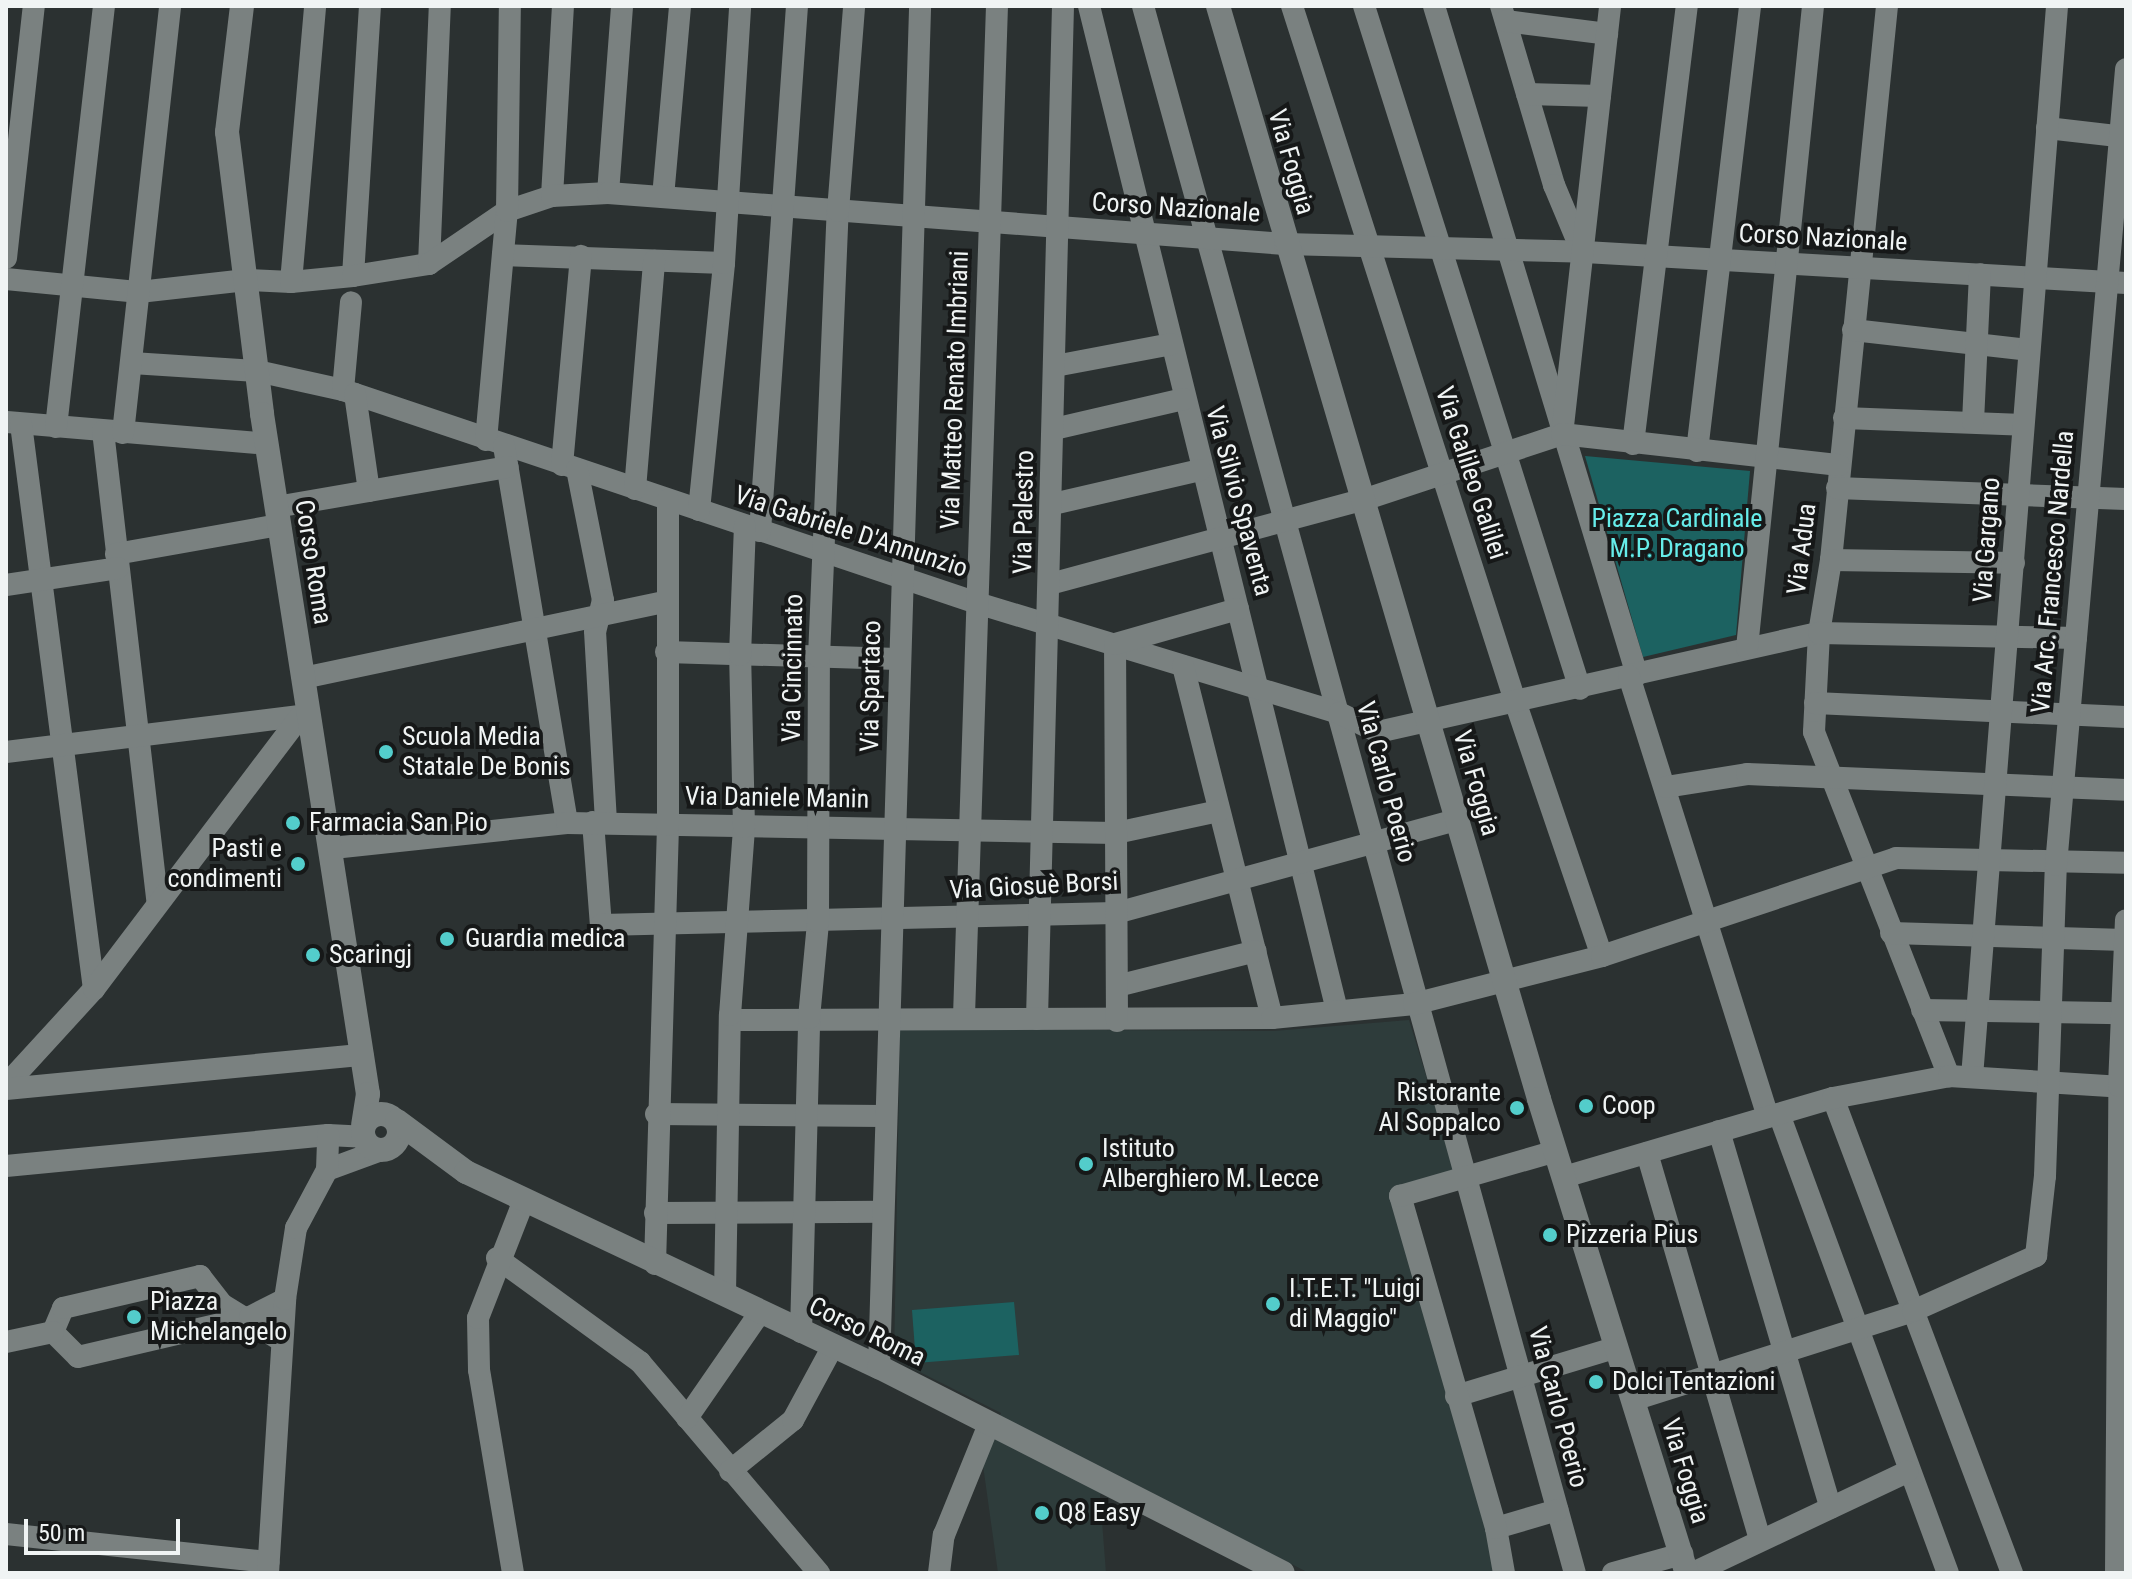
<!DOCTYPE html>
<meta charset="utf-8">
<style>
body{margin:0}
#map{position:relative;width:2132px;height:1579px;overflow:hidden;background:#2b3131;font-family:"Roboto Condensed",sans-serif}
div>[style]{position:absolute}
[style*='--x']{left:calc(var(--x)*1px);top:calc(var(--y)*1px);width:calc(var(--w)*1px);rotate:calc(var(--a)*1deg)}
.built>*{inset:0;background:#2e3c3b}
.green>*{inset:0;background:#1c6261}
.street>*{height:22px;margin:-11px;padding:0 11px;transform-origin:11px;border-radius:11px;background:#7a8180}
.secondary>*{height:24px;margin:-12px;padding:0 12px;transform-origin:12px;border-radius:12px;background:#7a8180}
.secondary>.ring{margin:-12px;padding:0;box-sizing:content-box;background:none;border:24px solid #7a8180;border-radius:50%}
.dots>*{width:22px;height:22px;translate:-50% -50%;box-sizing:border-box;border:4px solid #161818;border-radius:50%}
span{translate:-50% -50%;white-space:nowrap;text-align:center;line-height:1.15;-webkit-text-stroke:8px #161818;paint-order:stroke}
.street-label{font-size:26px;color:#f0f4f4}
.park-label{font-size:26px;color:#66ecea}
.poi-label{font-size:26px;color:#f0f4f4}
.left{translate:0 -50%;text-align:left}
.right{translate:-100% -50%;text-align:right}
.frame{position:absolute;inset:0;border:8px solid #f0f4f4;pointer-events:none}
.scale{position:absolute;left:24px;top:1519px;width:156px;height:36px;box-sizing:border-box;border:4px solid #f0f4f4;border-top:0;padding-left:10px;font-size:24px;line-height:28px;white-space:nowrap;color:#f0f4f4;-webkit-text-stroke:6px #161818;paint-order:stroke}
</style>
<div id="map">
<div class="built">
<div style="clip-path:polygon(1409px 1020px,1455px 1170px,1393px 1188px,1490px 1530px,1497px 1573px,1309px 1573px,1111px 1472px,1100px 1495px,1106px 1573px,998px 1573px,982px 1458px,1001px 1413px,894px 1359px,900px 1029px,1274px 1031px)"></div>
</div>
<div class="green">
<div style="clip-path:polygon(1585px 456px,1750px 471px,1736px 635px,1643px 657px)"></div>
<div style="clip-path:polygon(1014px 1302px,1019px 1355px,916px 1363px,912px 1310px)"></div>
</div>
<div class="street">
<div style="--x:1089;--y:6;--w:1034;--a:76.13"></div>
<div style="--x:1143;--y:6;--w:1625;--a:74.59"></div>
<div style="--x:1292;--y:6;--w:733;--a:72.21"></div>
<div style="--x:1516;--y:704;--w:266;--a:71.2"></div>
<div style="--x:1364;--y:6;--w:716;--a:72.45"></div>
<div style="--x:1434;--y:6;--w:699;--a:73.12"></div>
<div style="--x:1501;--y:6;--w:187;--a:73.5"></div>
<div style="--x:1554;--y:185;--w:73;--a:67.3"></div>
<div style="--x:1887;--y:6;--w:557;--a:95.77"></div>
<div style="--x:1831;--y:560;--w:74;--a:99.3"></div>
<div style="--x:1819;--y:633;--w:99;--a:92.9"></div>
<div style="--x:1814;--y:732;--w:370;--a:68.6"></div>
<div style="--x:1506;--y:21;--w:102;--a:7.3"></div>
<div style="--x:1527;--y:94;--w:73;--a:1.6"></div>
<div style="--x:2047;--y:128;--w:80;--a:6.5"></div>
<div style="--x:608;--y:193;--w:188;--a:-85.7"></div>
<div style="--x:552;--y:196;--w:190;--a:-86.7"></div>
<div style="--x:663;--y:197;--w:192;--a:-84.9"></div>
<div style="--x:503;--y:255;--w:221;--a:2.1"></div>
<div style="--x:6;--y:258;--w:254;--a:-83.7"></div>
<div style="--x:429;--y:264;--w:258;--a:-87.6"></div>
<div style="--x:353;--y:276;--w:271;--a:-86.4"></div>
<div style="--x:6;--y:279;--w:134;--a:5.6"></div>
<div style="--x:139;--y:292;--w:108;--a:-6.4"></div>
<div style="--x:246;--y:280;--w:45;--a:2.5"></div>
<div style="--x:291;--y:282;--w:62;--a:-5.5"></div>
<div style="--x:353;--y:276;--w:77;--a:-9"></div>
<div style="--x:429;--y:264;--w:94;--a:-34.2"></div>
<div style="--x:507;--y:211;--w:47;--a:-18.4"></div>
<div style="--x:552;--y:196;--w:56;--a:-3.1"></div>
<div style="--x:608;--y:193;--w:679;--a:4.31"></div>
<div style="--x:1285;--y:244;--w:300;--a:1.5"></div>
<div style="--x:1585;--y:252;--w:542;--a:3.28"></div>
<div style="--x:291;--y:282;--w:277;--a:-85"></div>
<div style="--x:1853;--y:330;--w:176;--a:6.5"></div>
<div style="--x:132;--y:363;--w:125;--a:3.7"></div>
<div style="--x:257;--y:371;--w:88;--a:12.5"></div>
<div style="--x:343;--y:390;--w:669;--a:18.57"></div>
<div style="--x:977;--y:603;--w:378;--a:16.9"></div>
<div style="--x:1339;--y:713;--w:43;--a:26"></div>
<div style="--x:1378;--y:732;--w:452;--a:-12.7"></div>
<div style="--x:1819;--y:633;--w:257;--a:1.1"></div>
<div style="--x:1055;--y:366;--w:118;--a:-10.7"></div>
<div style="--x:343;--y:390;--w:88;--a:-84.8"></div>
<div style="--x:355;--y:394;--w:98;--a:81.8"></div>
<div style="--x:1844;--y:418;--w:179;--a:2.2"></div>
<div style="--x:7;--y:422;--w:261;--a:4.8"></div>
<div style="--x:1973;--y:422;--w:148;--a:-87.3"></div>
<div style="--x:21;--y:424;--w:570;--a:82.64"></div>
<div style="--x:1563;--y:426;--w:423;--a:-83.6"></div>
<div style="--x:56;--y:427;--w:424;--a:-83.5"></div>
<div style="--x:1054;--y:429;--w:133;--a:-13"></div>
<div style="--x:103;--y:431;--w:476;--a:83.4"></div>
<div style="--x:123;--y:433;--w:430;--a:-83.7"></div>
<div style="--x:486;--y:440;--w:230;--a:-84.8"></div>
<div style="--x:507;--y:211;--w:205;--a:-89.2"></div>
<div style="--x:1633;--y:444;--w:441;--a:-83"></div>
<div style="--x:504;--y:446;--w:382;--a:80.5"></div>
<div style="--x:1697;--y:451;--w:448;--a:-83.2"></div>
<div style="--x:562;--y:465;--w:210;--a:-84.8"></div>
<div style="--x:577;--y:469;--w:134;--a:78.8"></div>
<div style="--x:603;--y:600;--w:32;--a:104"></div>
<div style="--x:595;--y:631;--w:191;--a:86.7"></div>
<div style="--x:1837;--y:488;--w:289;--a:2.2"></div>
<div style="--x:635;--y:489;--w:229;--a:-85.2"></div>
<div style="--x:1053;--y:504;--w:151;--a:-13"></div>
<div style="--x:276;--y:507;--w:235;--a:-9.8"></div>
<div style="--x:699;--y:510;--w:248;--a:-84.2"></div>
<div style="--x:724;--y:263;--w:257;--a:-86.4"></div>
<div style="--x:760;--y:531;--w:526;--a:-85.97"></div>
<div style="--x:116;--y:554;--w:166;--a:-10.1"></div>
<div style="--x:1831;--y:560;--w:183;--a:0.9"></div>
<div style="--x:1050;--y:584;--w:327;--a:-15.1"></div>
<div style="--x:1366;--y:499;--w:206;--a:-18.3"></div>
<div style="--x:1562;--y:434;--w:279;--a:6.4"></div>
<div style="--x:6;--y:585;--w:113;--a:-8.6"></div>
<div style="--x:1747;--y:648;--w:645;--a:-84.13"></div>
<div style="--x:666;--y:652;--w:232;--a:1.7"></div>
<div style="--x:1183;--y:666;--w:363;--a:75.8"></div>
<div style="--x:1629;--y:676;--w:462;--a:72.5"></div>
<div style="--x:303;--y:678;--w:370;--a:-11.9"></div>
<div style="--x:1815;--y:703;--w:311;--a:2.6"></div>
<div style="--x:6;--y:752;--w:302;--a:-7"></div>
<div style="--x:1666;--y:787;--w:82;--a:-9.1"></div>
<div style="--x:1747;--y:774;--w:379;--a:2.4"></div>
<div style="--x:593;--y:822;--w:103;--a:85.6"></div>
<div style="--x:601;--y:925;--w:515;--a:-1.33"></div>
<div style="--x:1116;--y:913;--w:353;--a:-15.3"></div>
<div style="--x:333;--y:848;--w:235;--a:-6.1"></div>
<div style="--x:567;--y:823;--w:549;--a:1.04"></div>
<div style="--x:1116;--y:833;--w:105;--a:-12.1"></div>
<div style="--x:1891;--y:933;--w:234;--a:1.7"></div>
<div style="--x:1117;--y:986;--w:143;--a:-14.1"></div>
<div style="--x:1922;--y:1010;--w:200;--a:0.9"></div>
<div style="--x:964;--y:1016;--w:1011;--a:-88.13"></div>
<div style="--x:1037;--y:1019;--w:1013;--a:-88.53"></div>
<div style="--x:730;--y:1020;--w:542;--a:-0.21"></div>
<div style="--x:1272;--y:1018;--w:143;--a:-5.6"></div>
<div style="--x:1414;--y:1004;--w:194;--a:-14.3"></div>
<div style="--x:1602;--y:956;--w:310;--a:-18.4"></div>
<div style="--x:1896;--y:858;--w:230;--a:1.2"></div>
<div style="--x:1117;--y:1021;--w:377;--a:-90.3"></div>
<div style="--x:1115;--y:644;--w:128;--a:-15.9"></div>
<div style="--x:1972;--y:1077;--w:1074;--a:-85.46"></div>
<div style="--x:6;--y:1085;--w:130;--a:-47.5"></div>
<div style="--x:94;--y:989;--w:341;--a:-52.9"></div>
<div style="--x:6;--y:1089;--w:358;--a:-5.5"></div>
<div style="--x:1833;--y:1098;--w:508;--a:69.35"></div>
<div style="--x:656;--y:1114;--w:228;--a:0.5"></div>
<div style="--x:1779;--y:1114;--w:489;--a:69.8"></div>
<div style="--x:1719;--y:1131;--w:393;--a:73.5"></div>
<div style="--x:1647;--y:1153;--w:402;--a:73.7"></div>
<div style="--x:6;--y:1166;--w:323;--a:-5.5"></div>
<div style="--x:328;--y:1135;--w:35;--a:3"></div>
<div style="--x:327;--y:1170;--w:61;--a:-20.2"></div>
<div style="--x:1564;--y:1177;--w:280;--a:-16.4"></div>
<div style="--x:1833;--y:1098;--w:118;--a:-10.7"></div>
<div style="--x:1949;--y:1076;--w:177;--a:3.6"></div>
<div style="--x:655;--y:1213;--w:227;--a:-0.3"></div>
<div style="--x:497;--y:1258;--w:177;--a:36"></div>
<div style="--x:640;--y:1362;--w:277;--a:49.7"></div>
<div style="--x:655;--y:1264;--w:439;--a:-88.3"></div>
<div style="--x:668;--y:825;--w:325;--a:-90"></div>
<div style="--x:725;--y:1293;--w:278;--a:-89"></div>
<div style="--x:730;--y:1015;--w:189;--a:-85.7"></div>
<div style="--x:744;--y:827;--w:172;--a:-91.3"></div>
<div style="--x:740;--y:655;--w:129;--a:-87.8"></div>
<div style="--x:53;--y:1332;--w:26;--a:-67"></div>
<div style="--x:63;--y:1308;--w:141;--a:-13.1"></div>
<div style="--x:200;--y:1276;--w:37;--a:52"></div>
<div style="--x:223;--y:1305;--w:69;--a:31.4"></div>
<div style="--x:53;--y:1332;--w:35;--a:45"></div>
<div style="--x:78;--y:1357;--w:177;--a:-13.1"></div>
<div style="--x:250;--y:1317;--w:39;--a:-27"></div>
<div style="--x:801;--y:1332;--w:314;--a:-88.5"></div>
<div style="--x:809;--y:1018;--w:96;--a:-84.6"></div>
<div style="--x:818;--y:922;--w:265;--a:-89.8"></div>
<div style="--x:819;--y:657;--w:446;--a:-87.6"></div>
<div style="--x:838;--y:211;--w:206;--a:-85.5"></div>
<div style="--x:6;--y:1342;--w:48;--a:-12"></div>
<div style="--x:879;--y:1367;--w:1362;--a:-88.27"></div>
<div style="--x:1456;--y:1396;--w:168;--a:-16.9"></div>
<div style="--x:1633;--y:1400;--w:294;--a:-17.6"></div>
<div style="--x:1913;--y:1311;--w:135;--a:-24.1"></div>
<div style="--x:2036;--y:1256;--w:81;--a:-83.6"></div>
<div style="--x:2045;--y:1176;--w:311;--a:-88"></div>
<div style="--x:2056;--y:865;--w:799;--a:-84.97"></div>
<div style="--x:687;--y:1418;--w:130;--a:-55.3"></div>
<div style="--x:730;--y:1471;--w:81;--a:-39"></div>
<div style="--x:793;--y:1420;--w:84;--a:-61.6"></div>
<div style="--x:1496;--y:1528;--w:64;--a:-16.4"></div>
<div style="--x:6;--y:1534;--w:264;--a:6.1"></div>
<div style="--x:268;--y:1573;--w:275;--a:-86.4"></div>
<div style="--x:285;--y:1299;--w:72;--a:-81.2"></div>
<div style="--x:296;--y:1228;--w:66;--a:-61.9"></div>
<div style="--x:327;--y:1170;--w:35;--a:-88"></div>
<div style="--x:513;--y:1573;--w:206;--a:-99.5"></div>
<div style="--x:479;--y:1370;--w:52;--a:-91.1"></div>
<div style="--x:478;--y:1318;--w:127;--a:-68.7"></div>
<div style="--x:939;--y:1573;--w:38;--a:-83"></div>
<div style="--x:944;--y:1535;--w:120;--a:-67.9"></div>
<div style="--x:1504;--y:1573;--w:46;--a:-100.1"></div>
<div style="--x:1496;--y:1528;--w:346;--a:-106.1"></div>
<div style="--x:1400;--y:1196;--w:162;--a:-16.1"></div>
<div style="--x:1613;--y:1573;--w:72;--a:-15.4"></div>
<div style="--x:1693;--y:1573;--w:237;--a:-25.3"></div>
<div style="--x:2116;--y:1573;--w:487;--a:-89.6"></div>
<div style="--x:2119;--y:1086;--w:166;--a:-87.6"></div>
</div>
<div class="secondary">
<div style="--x:242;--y:6;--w:127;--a:96.8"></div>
<div style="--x:227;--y:132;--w:284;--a:82.9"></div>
<div style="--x:262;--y:414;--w:688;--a:81.14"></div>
<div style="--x:368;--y:1094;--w:31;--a:99"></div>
<div style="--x:1218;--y:6;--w:1139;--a:73.63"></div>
<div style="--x:1539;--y:1099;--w:497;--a:72.7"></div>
<div class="ring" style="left:363px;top:1114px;width:12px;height:12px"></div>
<div style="--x:397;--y:1121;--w:86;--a:36.5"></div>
<div style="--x:466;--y:1172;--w:457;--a:25.3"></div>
<div style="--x:879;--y:1367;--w:453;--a:27"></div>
</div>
<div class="dots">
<div style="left:386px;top:752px;background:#53cdcb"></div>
<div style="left:293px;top:823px;background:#53cdcb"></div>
<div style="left:298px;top:864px;background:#53cdcb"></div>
<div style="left:447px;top:939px;background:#53cdcb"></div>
<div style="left:313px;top:955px;background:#53cdcb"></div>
<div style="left:1586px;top:1106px;background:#53cdcb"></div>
<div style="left:1517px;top:1108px;background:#53cdcb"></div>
<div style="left:1086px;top:1164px;background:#53cdcb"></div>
<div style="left:1550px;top:1235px;background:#53cdcb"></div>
<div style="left:1273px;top:1304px;background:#53cdcb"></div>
<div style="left:134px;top:1317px;background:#53cdcb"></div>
<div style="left:1596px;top:1382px;background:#53cdcb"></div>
<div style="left:1042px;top:1513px;background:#53cdcb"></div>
</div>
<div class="street-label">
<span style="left:1291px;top:162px;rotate:74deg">Via Foggia</span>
<span style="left:1176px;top:208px;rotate:4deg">Corso Nazionale</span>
<span style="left:1823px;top:238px;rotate:3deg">Corso Nazionale</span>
<span style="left:955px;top:390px;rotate:-88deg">Via Matteo Renato Imbriani</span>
<span style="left:1471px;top:473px;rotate:72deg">Via Galileo Galilei</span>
<span style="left:1239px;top:501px;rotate:75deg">Via Silvio Spaventa</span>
<span style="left:1024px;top:512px;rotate:-89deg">Via Palestro</span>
<span style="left:851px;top:532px;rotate:18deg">Via Gabriele D'Annunzio</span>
<span style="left:1987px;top:540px;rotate:-86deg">Via Gargano</span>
<span style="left:1802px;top:549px;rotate:-83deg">Via Adua</span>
<span style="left:313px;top:562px;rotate:81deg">Corso Roma</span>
<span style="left:2053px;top:572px;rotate:-85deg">Via Arc. Francesco Nardella</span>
<span style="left:793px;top:668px;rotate:-89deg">Via Cincinnato</span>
<span style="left:871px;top:686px;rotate:-89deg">Via Spartaco</span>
<span style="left:1386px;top:782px;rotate:75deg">Via Carlo Poerio</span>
<span style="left:1476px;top:783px;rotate:74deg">Via Foggia</span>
<span style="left:777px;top:798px;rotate:1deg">Via Daniele Manin</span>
<span style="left:1034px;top:886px;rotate:-3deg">Via Giosuè Borsi</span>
<span style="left:867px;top:1332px;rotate:26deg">Corso Roma</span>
<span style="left:1558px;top:1407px;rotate:75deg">Via Carlo Poerio</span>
<span style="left:1685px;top:1471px;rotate:73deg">Via Foggia</span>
</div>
<div class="park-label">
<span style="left:1677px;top:534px">Piazza Cardinale<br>M.P. Dragano</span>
</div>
<div class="poi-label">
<span class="left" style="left:402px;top:752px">Scuola Media<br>Statale De Bonis</span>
<span class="left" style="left:309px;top:823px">Farmacia San Pio</span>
<span class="right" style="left:282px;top:864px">Pasti e<br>condimenti</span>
<span class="left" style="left:465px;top:939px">Guardia medica</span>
<span class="left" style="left:329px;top:955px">Scaringj</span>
<span class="right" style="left:1501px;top:1108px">Ristorante<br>Al Soppalco</span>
<span class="left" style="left:1602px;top:1106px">Coop</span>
<span class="left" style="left:1102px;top:1164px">Istituto<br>Alberghiero M. Lecce</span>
<span class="left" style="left:1566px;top:1235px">Pizzeria Pius</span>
<span class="left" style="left:1289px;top:1304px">I.T.E.T. "Luigi<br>di Maggio"</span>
<span class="left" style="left:150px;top:1317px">Piazza<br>Michelangelo</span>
<span class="left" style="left:1612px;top:1382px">Dolci Tentazioni</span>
<span class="left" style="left:1058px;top:1513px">Q8 Easy</span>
</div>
<div class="frame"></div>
<div class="scale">50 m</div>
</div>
